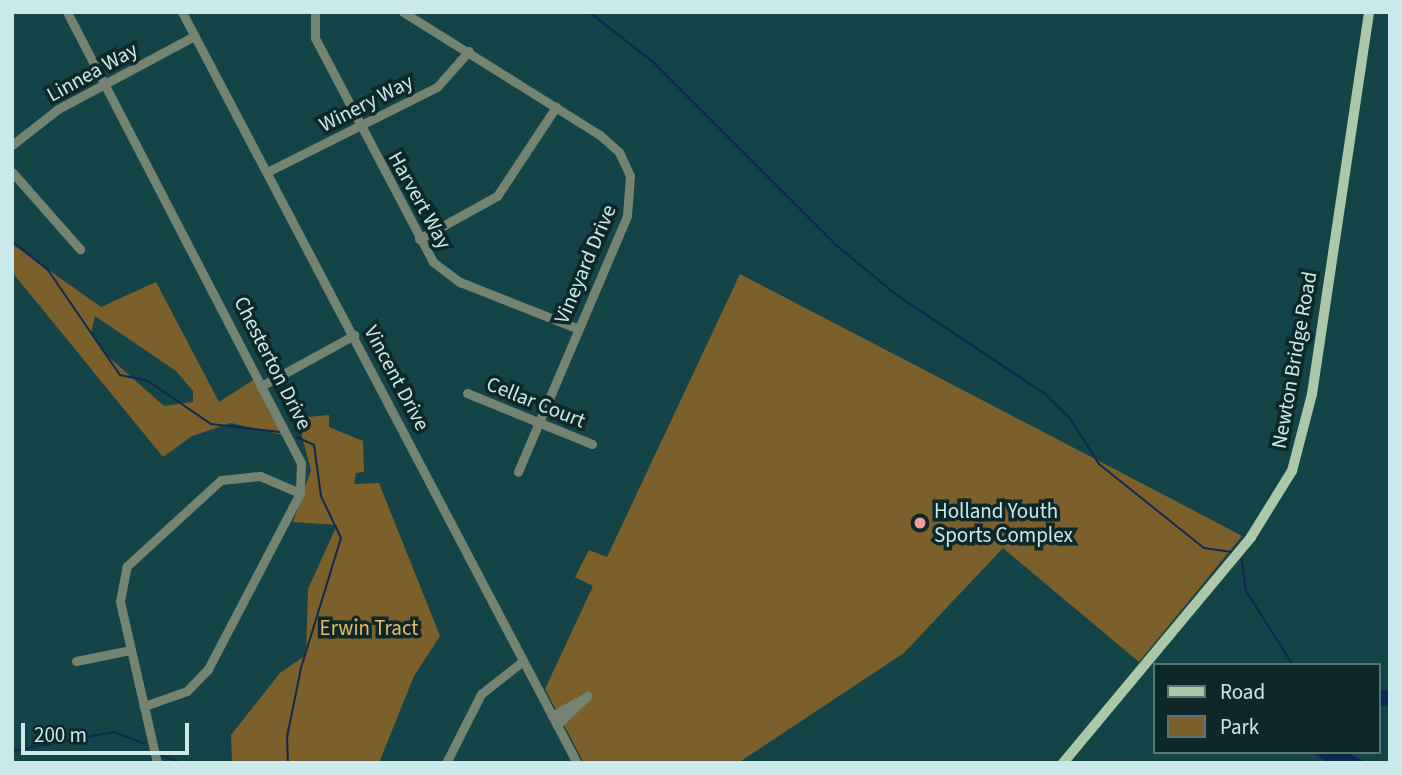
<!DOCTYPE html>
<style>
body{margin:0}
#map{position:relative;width:1402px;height:775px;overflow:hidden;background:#144447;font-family:"Source Sans 3",sans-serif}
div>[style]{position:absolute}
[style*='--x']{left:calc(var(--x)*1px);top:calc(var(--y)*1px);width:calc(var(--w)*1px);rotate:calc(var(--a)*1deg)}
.green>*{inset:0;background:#7b602c}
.water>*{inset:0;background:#102752}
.round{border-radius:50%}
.stream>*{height:2px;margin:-1px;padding:0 1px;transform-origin:1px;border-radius:1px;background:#102752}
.minor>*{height:9px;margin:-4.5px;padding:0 4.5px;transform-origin:4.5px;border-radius:4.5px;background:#758373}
.major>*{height:10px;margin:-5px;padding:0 5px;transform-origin:5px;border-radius:5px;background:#acc8a8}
.dots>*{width:19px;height:19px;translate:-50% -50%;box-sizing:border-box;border:4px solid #0e2829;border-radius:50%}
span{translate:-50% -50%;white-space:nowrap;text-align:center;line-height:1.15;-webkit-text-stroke:7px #0e2829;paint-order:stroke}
.street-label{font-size:21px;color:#cbe9eb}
.poi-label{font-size:21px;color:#cbe9eb}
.left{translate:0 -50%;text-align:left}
.park-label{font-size:21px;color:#e5b966}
.frame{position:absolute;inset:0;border:14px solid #cbe9eb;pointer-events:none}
.legend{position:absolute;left:1153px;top:663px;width:228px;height:91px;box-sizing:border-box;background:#0e2829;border:2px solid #5a7577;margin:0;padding:9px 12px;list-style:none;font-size:21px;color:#cbe9eb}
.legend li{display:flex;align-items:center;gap:14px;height:35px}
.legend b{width:35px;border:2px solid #5a7577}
.scale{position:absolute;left:21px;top:723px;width:168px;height:32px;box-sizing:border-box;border:4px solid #cbe9eb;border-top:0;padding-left:9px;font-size:21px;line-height:24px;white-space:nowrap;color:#cbe9eb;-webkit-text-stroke:5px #0e2829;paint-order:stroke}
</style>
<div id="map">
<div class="green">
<div style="clip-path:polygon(evenodd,12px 244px,101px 307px,156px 282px,219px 402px,255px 379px,288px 436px,231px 423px,192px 436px,163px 457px,12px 272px,12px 244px,95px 316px,176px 371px,193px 391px,193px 402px,164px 406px,104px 353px,91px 334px,95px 316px)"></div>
<div style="clip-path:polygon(740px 274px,1191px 509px,1242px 536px,1139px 662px,1003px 548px,904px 653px,738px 763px,584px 763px,545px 689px,593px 586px,575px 577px,589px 550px,607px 557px)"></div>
<div style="clip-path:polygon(329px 415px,329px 427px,363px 441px,364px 472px,356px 473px,354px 484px,379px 483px,440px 636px,414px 676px,379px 763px,232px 763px,231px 735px,280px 673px,306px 655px,308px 589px,337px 525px,293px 522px,311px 470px,297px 418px)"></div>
</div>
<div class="water">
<div class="round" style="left:1377px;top:690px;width:16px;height:16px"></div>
<div style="clip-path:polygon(1313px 752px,1346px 752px,1368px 763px,1327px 763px)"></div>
</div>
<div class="stream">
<div style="--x:589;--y:12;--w:81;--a:38"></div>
<div style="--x:653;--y:62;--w:259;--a:45"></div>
<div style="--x:836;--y:245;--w:75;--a:39.6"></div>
<div style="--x:894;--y:293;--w:182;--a:33.8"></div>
<div style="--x:1045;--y:394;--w:33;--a:44"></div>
<div style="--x:1069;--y:417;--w:56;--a:57.4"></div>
<div style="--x:1099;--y:464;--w:134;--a:38.7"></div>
<div style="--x:1204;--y:548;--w:28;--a:8"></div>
<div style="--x:12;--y:241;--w:46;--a:38.9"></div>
<div style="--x:48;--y:270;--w:127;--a:55.6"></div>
<div style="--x:120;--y:375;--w:29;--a:12"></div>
<div style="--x:148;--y:381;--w:76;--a:34.3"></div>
<div style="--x:211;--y:424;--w:69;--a:6.6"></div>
<div style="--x:1242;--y:560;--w:31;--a:83"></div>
<div style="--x:1246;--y:591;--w:88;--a:57.6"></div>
<div style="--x:12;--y:751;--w:104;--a:-10.6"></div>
<div style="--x:114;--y:732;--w:33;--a:21"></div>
<div style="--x:162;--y:756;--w:23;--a:18"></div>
<div style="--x:288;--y:763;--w:26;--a:-92"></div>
<div style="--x:287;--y:737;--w:70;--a:-78.5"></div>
<div style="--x:301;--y:668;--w:136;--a:-72.9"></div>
<div style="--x:341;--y:538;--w:47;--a:-115.5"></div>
<div style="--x:321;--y:496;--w:51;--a:-97.8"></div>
<div style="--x:314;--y:445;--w:19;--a:-155"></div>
</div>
<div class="minor">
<div style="--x:67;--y:12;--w:508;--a:62.58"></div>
<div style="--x:301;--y:463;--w:30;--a:92"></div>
<div style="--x:300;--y:493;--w:199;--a:117.6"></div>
<div style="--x:208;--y:669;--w:30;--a:134"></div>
<div style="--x:187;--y:691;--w:46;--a:160.8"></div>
<div style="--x:182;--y:12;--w:849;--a:62.26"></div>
<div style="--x:315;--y:12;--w:26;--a:90"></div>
<div style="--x:315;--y:38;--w:253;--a:62.2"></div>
<div style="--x:433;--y:262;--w:34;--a:37"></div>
<div style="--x:460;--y:282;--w:125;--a:21.6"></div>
<div style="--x:403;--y:12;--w:232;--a:32"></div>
<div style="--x:600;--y:135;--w:25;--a:42"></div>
<div style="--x:619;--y:152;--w:26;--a:65"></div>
<div style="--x:630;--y:176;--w:40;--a:94.3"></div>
<div style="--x:627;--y:216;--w:278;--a:113.1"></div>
<div style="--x:12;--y:145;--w:58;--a:-38"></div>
<div style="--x:58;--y:109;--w:154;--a:-28.2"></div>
<div style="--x:12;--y:172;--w:103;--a:48.6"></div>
<div style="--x:267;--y:172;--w:190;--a:-26.6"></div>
<div style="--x:437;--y:87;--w:48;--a:-48.4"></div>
<div style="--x:419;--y:239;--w:89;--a:-28.9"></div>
<div style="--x:497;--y:196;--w:107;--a:-56.5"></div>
<div style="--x:265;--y:384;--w:102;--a:-28.8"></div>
<div style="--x:467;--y:393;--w:135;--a:22.2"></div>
<div style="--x:76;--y:661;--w:55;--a:-11.5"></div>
<div style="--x:552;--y:716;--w:35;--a:-29"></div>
<div style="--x:557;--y:725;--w:42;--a:-44"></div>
<div style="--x:157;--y:763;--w:166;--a:-102.9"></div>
<div style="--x:120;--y:601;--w:36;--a:-79"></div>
<div style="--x:127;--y:566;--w:127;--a:-42.5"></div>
<div style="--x:221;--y:480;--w:39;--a:-6"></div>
<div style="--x:260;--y:476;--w:43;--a:23"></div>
<div style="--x:446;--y:763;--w:77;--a:-63.1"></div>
<div style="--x:481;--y:694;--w:53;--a:-38.2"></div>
</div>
<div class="major">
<div style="--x:1063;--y:763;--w:294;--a:-50.2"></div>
<div style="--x:1251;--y:537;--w:78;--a:-58.2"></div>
<div style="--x:1292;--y:471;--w:80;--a:-75.4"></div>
<div style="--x:1312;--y:394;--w:386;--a:-81.5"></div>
</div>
<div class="dots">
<div style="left:920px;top:523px;background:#f59b98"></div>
</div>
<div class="street-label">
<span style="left:92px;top:72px;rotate:-29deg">Linnea Way</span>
<span style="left:366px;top:103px;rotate:-27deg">Winery Way</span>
<span style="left:420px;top:200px;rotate:61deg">Harvert Way</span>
<span style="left:585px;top:264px;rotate:-67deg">Vineyard Drive</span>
<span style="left:1294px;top:360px;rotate:-80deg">Newton Bridge Road</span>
<span style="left:273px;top:363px;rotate:63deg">Chesterton Drive</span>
<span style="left:397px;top:378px;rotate:62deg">Vincent Drive</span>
<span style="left:536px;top:402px;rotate:22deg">Cellar Court</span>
</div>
<div class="poi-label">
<span class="left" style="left:934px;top:523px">Holland Youth<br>Sports Complex</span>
</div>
<div class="park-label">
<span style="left:369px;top:628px">Erwin Tract</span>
</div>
<div class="frame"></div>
<ul class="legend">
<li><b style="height:9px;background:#acc8a8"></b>Road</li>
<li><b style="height:19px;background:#7b602c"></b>Park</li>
</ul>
<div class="scale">200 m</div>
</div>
